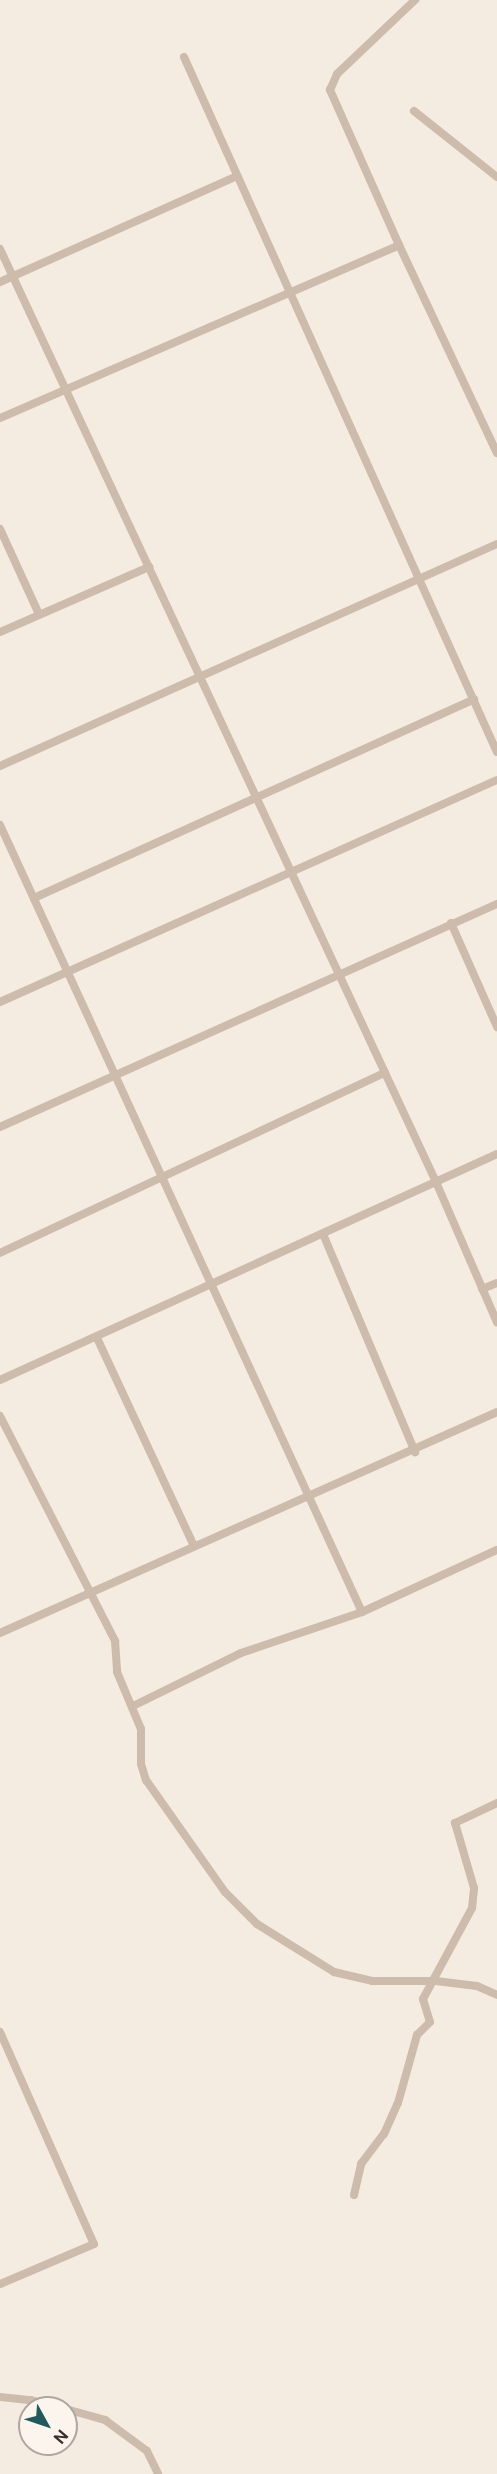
<!DOCTYPE html>
<style>
body{margin:0}
#map{position:relative;width:497px;height:2474px;overflow:hidden;background:#f4ebe1;font-family:"Public Sans",sans-serif}
div>[style]{position:absolute}
[style*='--x']{left:calc(var(--x)*1px);top:calc(var(--y)*1px);width:calc(var(--w)*1px);rotate:calc(var(--a)*1deg)}
.minor>*{height:8px;margin:-4px;padding:0 4px;transform-origin:4px;border-radius:4px;background:#cdbbac}
span{translate:-50% -50%;white-space:nowrap;text-align:center;line-height:1.15;-webkit-text-stroke:6px #fbf5ee;paint-order:stroke}
.north{position:absolute;left:18px;top:2396px;width:60px;height:60px;box-sizing:border-box;background:#fbf5ee;border:2px solid #aea6a0;border-radius:50%;rotate:130deg;font-size:16px;font-weight:700;line-height:24px;text-align:center;color:#3b302b}
.north::after{content:'';display:block;margin:auto;width:21px;height:27px;background:#1f5a5e;clip-path:polygon(50% 0,100% 100%,50% 72%,0 100%)}
</style>
<div id="map">
<div class="minor">
<div style="--x:184;--y:57;--w:762;--a:65.76"></div>
<div style="--x:414;--y:111;--w:106;--a:38.5"></div>
<div style="--x:399;--y:245;--w:230;--a:64.8"></div>
<div style="--x:0;--y:249;--w:1030;--a:64.95"></div>
<div style="--x:436;--y:1182;--w:153;--a:66.5"></div>
<div style="--x:0;--y:282;--w:260;--a:-24.1"></div>
<div style="--x:0;--y:418;--w:435;--a:-23.4"></div>
<div style="--x:399;--y:245;--w:170;--a:-114"></div>
<div style="--x:330;--y:90;--w:17;--a:-66"></div>
<div style="--x:337;--y:74;--w:108;--a:-43.5"></div>
<div style="--x:0;--y:529;--w:91;--a:65.4"></div>
<div style="--x:0;--y:632;--w:163;--a:-23.6"></div>
<div style="--x:0;--y:766;--w:544;--a:-24.07"></div>
<div style="--x:0;--y:825;--w:866;--a:65.3"></div>
<div style="--x:34;--y:898;--w:483;--a:-24.3"></div>
<div style="--x:451;--y:923;--w:114;--a:66.1"></div>
<div style="--x:0;--y:1002;--w:544;--a:-24.07"></div>
<div style="--x:0;--y:1127;--w:545;--a:-24.17"></div>
<div style="--x:323;--y:1234;--w:237;--a:67.1"></div>
<div style="--x:0;--y:1253;--w:425;--a:-25.1"></div>
<div style="--x:482;--y:1289;--w:16;--a:-22"></div>
<div style="--x:97;--y:1338;--w:230;--a:65"></div>
<div style="--x:0;--y:1380;--w:546;--a:-24.45"></div>
<div style="--x:0;--y:1416;--w:253;--a:62.9"></div>
<div style="--x:115;--y:1641;--w:31;--a:86"></div>
<div style="--x:117;--y:1672;--w:62;--a:67.2"></div>
<div style="--x:141;--y:1729;--w:35;--a:90"></div>
<div style="--x:141;--y:1764;--w:17;--a:73"></div>
<div style="--x:146;--y:1780;--w:137;--a:54.8"></div>
<div style="--x:225;--y:1892;--w:45;--a:45"></div>
<div style="--x:257;--y:1924;--w:91;--a:31.9"></div>
<div style="--x:334;--y:1972;--w:39;--a:13"></div>
<div style="--x:372;--y:1981;--w:64;--a:0"></div>
<div style="--x:436;--y:1981;--w:41;--a:7"></div>
<div style="--x:477;--y:1986;--w:22;--a:24"></div>
<div style="--x:0;--y:1633;--w:544;--a:-23.97"></div>
<div style="--x:133;--y:1706;--w:120;--a:-26.1"></div>
<div style="--x:241;--y:1653;--w:128;--a:-18.7"></div>
<div style="--x:362;--y:1612;--w:149;--a:-24.7"></div>
<div style="--x:0;--y:2032;--w:232;--a:66.1"></div>
<div style="--x:94;--y:2244;--w:102;--a:156.9"></div>
<div style="--x:354;--y:2195;--w:32;--a:-77"></div>
<div style="--x:361;--y:2164;--w:38;--a:-53"></div>
<div style="--x:384;--y:2134;--w:34;--a:-66"></div>
<div style="--x:398;--y:2103;--w:71;--a:-74.4"></div>
<div style="--x:417;--y:2035;--w:18;--a:-45"></div>
<div style="--x:430;--y:2022;--w:24;--a:-107"></div>
<div style="--x:423;--y:1999;--w:103;--a:-61.7"></div>
<div style="--x:472;--y:1908;--w:20;--a:-84"></div>
<div style="--x:474;--y:1888;--w:68;--a:-106.3"></div>
<div style="--x:455;--y:1823;--w:47;--a:-25.5"></div>
<div style="--x:0;--y:2397;--w:31;--a:6"></div>
<div style="--x:31;--y:2400;--w:31;--a:15"></div>
<div style="--x:66;--y:2409;--w:41;--a:15.8"></div>
<div style="--x:105;--y:2420;--w:52;--a:36.4"></div>
<div style="--x:147;--y:2451;--w:25;--a:64"></div>
</div>
<div class="north">N</div>
</div>
